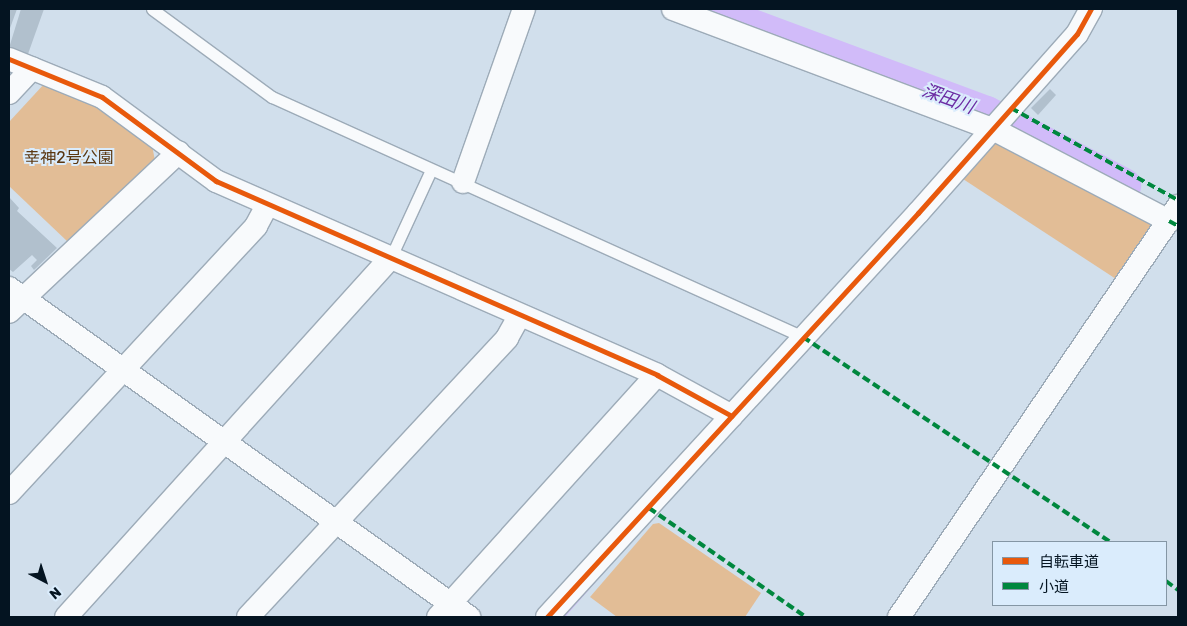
<!DOCTYPE html>
<meta charset="utf-8">
<style>
body{margin:0}
#map{position:relative;width:1187px;height:626px;overflow:hidden;background:#d1dfec;font-family:Rubik,"Noto Sans JP",sans-serif}
div>[style]{position:absolute}
[style*='--x']{left:calc(var(--x)*1px);top:calc(var(--y)*1px);width:calc(var(--w)*1px);rotate:calc(var(--a)*1deg)}
.green>*{inset:0;background:#e2bd96}
.water>*{inset:0;background:#d1bbf9}
.river>*{height:35px;margin:-17.5px;padding:0 17.5px;transform-origin:17.5px;border-radius:17.5px;background:#d1bbf9}
.building>*{inset:0;background:#b1c0cd}
.roads{filter:drop-shadow(1px 0 #9dabb8) drop-shadow(-1px 0 #9dabb8) drop-shadow(0 1px #9dabb8) drop-shadow(0 -1px #9dabb8)}
.lane>*{height:11px;margin:-5.5px;padding:0 5.5px;transform-origin:5.5px;border-radius:5.5px;background:#f8fafc}
.street>*{height:22px;margin:-11px;padding:0 11px;transform-origin:11px;border-radius:11px;background:#f8fafc}
.quiet>*{height:4px;margin-top:-2px;transform-origin:0;background:repeating-linear-gradient(90deg,#00873e 0 8px,transparent 0 12px)}
.cycleway>*{height:5px;margin:-2.5px;padding:0 2.5px;transform-origin:2.5px;border-radius:2.5px;background:#e8590c}
span{translate:-50% -50%;white-space:nowrap;text-align:center;line-height:1.15;-webkit-text-stroke:4px #daecfc;paint-order:stroke}
.park-label{font-size:16px;color:#5b3710}
.water-label{font-size:18px;color:#6c2ca3;font-style:italic}
.frame{position:absolute;inset:0;border:10px solid #041421;pointer-events:none}
.legend{position:absolute;left:992px;top:541px;width:175px;height:65px;box-sizing:border-box;background:#daecfc;border:1px solid #8496a4;margin:0;padding:6px 9px;list-style:none;font-size:15px;color:#041421}
.legend li{display:flex;align-items:center;gap:10px;height:25px}
.legend b{width:25px;border:1px solid #8496a4}
.north{position:absolute;left:20px;top:556px;width:50px;height:50px;-webkit-text-stroke:4px #daecfc;paint-order:stroke;rotate:140deg;font-size:14px;font-weight:700;line-height:20px;text-align:center;color:#041421}
.north::after{content:'';display:block;margin:auto;width:18px;height:22px;background:#041421;clip-path:polygon(50% 0,100% 100%,50% 72%,0 100%)}
</style>
<div id="map">
<div class="green">
<div style="clip-path:polygon(45px 83px,97px 102px,152px 145px,155px 161px,68px 242px,9px 186px,9px 122px)"></div>
<div style="clip-path:polygon(999px 136px,1156px 225px,1116px 279px,963px 179px)"></div>
<div style="clip-path:polygon(659px 523px,761px 593px,745px 617px,617px 617px,590px 597px,653px 524px)"></div>
</div>
<div class="water">
<div style="clip-path:polygon(645px 526px,565px 617px,561px 617px)"></div>
</div>
<div class="river">
<div style="--x:706;--y:9;--w:299;--a:20.4"></div>
<div style="--x:986;--y:113;--w:155;--a:27.7"></div>
</div>
<div class="building">
<div style="clip-path:polygon(9px 9px,17px 9px,9px 31px)"></div>
<div style="clip-path:polygon(21px 9px,44px 9px,28px 54px,9px 48px)"></div>
<div style="clip-path:polygon(1050px 89px,1056px 95px,1038px 115px,1031px 108px)"></div>
<div style="clip-path:polygon(9px 197px,19px 208px,17px 211px,57px 248px,34px 270px,31px 266px,37px 260px,32px 255px,13px 272px,9px 269px)"></div>
</div>
<div class="roads">
<div class="lane">
<div style="--x:152;--y:9;--w:149;--a:36.3"></div>
<div style="--x:272;--y:97;--w:583;--a:24.32"></div>
<div style="--x:390;--y:259;--w:98;--a:-65.3"></div>
</div>
<div class="street">
<div style="--x:673;--y:9;--w:342;--a:20.6"></div>
<div style="--x:993;--y:129;--w:199;--a:27.6"></div>
<div style="--x:9;--y:59;--w:100;--a:22.2"></div>
<div style="--x:102;--y:97;--w:142;--a:36.4"></div>
<div style="--x:216;--y:181;--w:482;--a:23.7"></div>
<div style="--x:657;--y:375;--w:85;--a:28.7"></div>
<div style="--x:9;--y:93;--w:34;--a:-47"></div>
<div style="--x:463;--y:182;--w:183;--a:-70.6"></div>
<div style="--x:9;--y:288;--w:566;--a:35.57"></div>
<div style="--x:9;--y:312;--w:233;--a:-43.3"></div>
<div style="--x:9;--y:493;--w:364;--a:-47.2"></div>
<div style="--x:256;--y:226;--w:24;--a:-62"></div>
<div style="--x:66;--y:617;--w:483;--a:-47.9"></div>
<div style="--x:248;--y:617;--w:381;--a:-47.1"></div>
<div style="--x:507;--y:338;--w:26;--a:-61"></div>
<div style="--x:438;--y:617;--w:326;--a:-47.9"></div>
<div style="--x:547;--y:617;--w:549;--a:-47.44"></div>
<div style="--x:918;--y:213;--w:239;--a:-48.4"></div>
<div style="--x:1077;--y:34;--w:29;--a:-61"></div>
<div style="--x:899;--y:617;--w:497;--a:-55.8"></div>
</div>
</div>
<div class="quiet">
<div style="--x:1011;--y:108;--w:191;--a:28.9"></div>
<div style="--x:1169;--y:221;--w:10;--a:29"></div>
<div style="--x:803;--y:337;--w:369;--a:33.7"></div>
<div style="--x:649;--y:508;--w:191;--a:34.8"></div>
<div style="--x:1166;--y:581;--w:15;--a:37"></div>
</div>
<div class="cycleway">
<div style="--x:9;--y:59;--w:100;--a:22.2"></div>
<div style="--x:102;--y:97;--w:142;--a:36.4"></div>
<div style="--x:216;--y:181;--w:482;--a:23.7"></div>
<div style="--x:657;--y:375;--w:85;--a:28.7"></div>
<div style="--x:547;--y:617;--w:549;--a:-47.44"></div>
<div style="--x:918;--y:213;--w:239;--a:-48.4"></div>
<div style="--x:1077;--y:34;--w:29;--a:-61"></div>
</div>
<div class="park-label">
<span style="left:69px;top:158px">幸神2号公園</span>
</div>
<div class="water-label">
<span style="left:948px;top:99px;rotate:20deg">深田川</span>
</div>
<div class="frame"></div>
<ul class="legend">
<li><b style="height:6px;background:#e8590c"></b>自転車道</li>
<li><b style="height:6px;background:#00873e"></b>小道</li>
</ul>
<div class="north">N</div>
</div>
